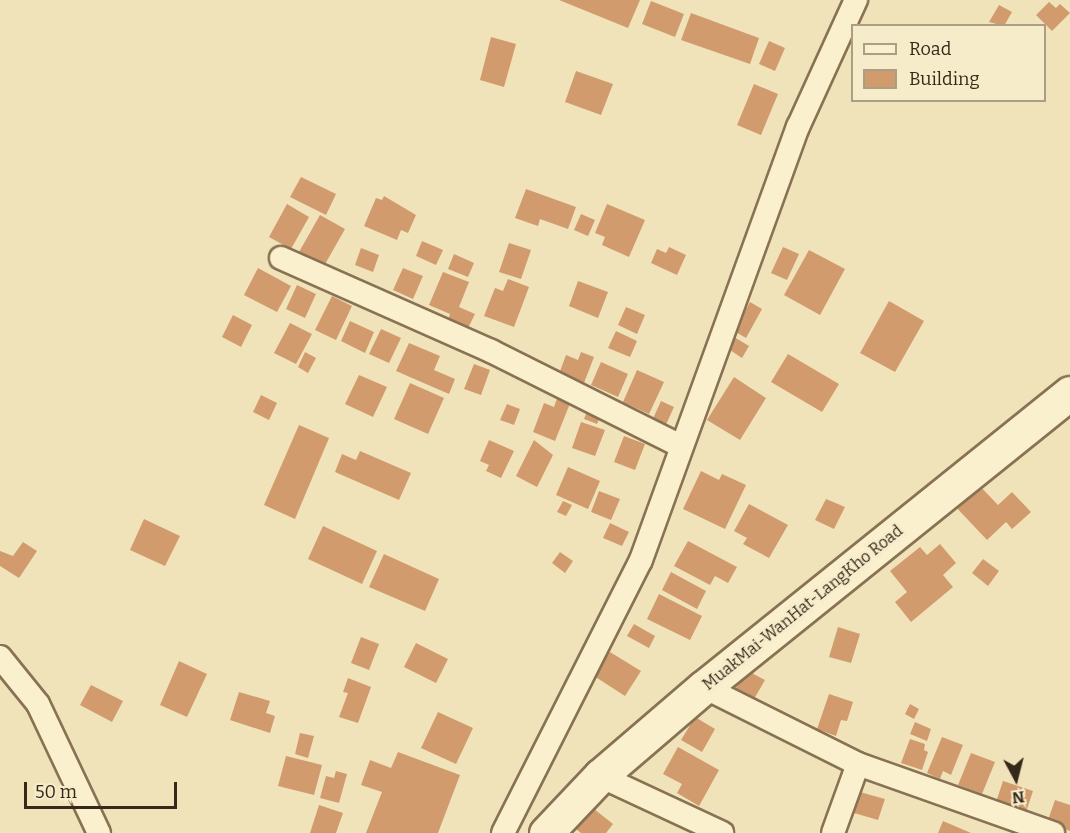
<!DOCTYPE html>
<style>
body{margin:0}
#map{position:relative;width:1070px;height:833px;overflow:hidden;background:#f0e3ba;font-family:Bitter,serif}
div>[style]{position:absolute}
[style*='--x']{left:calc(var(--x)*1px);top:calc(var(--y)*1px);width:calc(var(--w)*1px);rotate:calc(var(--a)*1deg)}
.building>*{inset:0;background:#d29b6d}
.roads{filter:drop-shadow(2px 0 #887253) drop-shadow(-2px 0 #887253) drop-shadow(0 2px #887253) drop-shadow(0 -2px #887253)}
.street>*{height:22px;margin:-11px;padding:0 11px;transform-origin:11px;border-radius:11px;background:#fbf0cd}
.secondary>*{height:33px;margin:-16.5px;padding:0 16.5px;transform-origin:16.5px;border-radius:16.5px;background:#fbf0cd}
span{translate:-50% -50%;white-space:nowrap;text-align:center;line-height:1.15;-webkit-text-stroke:4.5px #f7ecca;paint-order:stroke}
.street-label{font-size:16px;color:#36291a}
.legend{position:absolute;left:851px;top:24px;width:195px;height:78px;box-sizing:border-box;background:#f7ecca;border:2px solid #aa9e84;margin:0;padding:8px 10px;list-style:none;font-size:18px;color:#36291a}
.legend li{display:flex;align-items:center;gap:12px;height:30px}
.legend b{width:30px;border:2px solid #aa9e84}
.north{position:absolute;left:986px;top:749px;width:60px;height:60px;-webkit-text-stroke:4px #f7ecca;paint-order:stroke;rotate:173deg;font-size:16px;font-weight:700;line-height:24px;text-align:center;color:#36291a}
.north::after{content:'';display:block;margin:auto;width:21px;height:27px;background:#36291a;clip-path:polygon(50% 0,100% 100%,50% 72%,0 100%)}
.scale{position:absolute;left:24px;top:782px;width:153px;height:27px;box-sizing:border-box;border:3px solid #36291a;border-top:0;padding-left:8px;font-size:18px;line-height:21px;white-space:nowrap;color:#36291a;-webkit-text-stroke:4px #f7ecca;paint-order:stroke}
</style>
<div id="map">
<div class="building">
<div style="clip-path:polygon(559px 0,640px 0,628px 28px)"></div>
<div style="clip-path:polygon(651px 1px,684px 14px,675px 37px,642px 24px)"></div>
<div style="clip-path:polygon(1049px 2px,1056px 8px,1060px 4px,1070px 13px,1052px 31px,1036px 15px)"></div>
<div style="clip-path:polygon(999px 5px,1012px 12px,1004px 26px,989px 22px)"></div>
<div style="clip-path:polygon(691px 13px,759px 38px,750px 64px,681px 40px)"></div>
<div style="clip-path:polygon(491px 37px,516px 44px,504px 87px,480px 80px)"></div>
<div style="clip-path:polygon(769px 41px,785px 48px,775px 71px,759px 64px)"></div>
<div style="clip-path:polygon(576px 71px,613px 84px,601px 115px,565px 102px)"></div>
<div style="clip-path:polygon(754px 84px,778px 94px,761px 135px,737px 125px)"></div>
<div style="clip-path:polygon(301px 177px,336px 194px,326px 215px,290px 197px)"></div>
<div style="clip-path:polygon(526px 189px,576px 207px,568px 229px,540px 219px,538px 226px,515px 218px)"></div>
<div style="clip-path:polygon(384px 196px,416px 215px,408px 233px,401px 230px,397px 240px,364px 226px,376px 198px,382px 200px)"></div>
<div style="clip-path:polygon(287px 204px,309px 217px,291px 249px,269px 237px)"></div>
<div style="clip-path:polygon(607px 204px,645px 220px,629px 257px,602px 245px,605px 237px,595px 233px)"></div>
<div style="clip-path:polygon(581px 214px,595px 220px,588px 236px,574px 230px)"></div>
<div style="clip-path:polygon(320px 215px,345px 229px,324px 266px,299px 252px)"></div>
<div style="clip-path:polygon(422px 241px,443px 250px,436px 265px,416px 256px)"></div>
<div style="clip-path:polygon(509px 243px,531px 250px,521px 279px,499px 272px)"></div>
<div style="clip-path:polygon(669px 247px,686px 255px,677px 275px,651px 263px,657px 249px,666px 253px)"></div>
<div style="clip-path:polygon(783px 247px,799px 254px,787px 280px,771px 273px)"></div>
<div style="clip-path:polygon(361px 248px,379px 255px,373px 272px,355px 265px)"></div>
<div style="clip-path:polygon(809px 250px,845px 269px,820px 315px,784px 295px)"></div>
<div style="clip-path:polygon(454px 254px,474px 263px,468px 277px,448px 269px)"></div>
<div style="clip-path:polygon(258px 268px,291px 286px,277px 312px,244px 295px)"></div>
<div style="clip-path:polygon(403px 268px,423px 276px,413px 299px,393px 290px)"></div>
<div style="clip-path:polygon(443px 272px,469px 282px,459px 307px,475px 314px,468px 328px,448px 320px,450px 314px,429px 305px)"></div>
<div style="clip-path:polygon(508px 279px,529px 287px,514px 327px,484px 316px,495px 288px,503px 291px)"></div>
<div style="clip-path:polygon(578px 281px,608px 292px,598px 318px,569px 306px)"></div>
<div style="clip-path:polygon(297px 285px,316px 294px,305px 318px,286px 309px)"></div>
<div style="clip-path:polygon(332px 296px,352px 306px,336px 340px,315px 330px)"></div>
<div style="clip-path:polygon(889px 301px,924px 321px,895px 372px,860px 353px)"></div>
<div style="clip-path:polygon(750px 302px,762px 309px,746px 338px,734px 331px)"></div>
<div style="clip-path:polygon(626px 307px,645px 315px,637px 334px,618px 325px)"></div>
<div style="clip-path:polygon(233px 315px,252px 325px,241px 347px,222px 337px)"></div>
<div style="clip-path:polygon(350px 321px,374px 332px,365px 353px,341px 341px)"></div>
<div style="clip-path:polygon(290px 323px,312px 334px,296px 364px,274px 353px)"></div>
<div style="clip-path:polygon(381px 329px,401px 338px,389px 363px,369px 354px)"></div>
<div style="clip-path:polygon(616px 331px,637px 341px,630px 357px,608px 348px)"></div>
<div style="clip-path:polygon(734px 337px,749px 346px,742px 358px,727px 348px)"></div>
<div style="clip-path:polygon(409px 343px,440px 356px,434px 370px,455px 379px,449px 394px,396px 371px)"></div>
<div style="clip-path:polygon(305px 352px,316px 358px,308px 373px,298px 367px)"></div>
<div style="clip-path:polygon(581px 352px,594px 357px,584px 383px,559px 374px,566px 355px,578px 360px)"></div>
<div style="clip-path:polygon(788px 354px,839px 384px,822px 412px,771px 382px)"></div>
<div style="clip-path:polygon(601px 362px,628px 374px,618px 397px,591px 385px)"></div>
<div style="clip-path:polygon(474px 364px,490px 370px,481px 395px,464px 389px)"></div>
<div style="clip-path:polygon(637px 370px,664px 382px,649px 414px,623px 402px)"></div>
<div style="clip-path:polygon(359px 375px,387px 387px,373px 417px,345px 404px)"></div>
<div style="clip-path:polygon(734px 377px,766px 398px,740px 440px,707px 420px)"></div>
<div style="clip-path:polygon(410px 383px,444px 398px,428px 434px,394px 419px)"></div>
<div style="clip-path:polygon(261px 395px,277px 403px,269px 420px,253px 412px)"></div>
<div style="clip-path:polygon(558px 396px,571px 401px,555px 441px,533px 432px,544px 403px,554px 407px)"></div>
<div style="clip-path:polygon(661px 401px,674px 407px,664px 429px,651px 423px)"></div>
<div style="clip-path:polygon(507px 404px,520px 409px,514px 425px,500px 420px)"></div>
<div style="clip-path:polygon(588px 409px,601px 414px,597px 424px,584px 419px)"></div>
<div style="clip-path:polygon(581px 422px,605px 430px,595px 456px,572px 448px)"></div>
<div style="clip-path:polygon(299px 425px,329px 438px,295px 519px,264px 505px)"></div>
<div style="clip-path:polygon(624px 436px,645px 444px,635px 470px,614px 462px)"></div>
<div style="clip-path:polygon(489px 440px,514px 451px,501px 478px,486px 471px,489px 465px,480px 461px)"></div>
<div style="clip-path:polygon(534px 440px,553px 455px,537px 487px,516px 476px)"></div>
<div style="clip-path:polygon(360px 451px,411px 473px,399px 500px,335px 472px,342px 454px,356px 460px)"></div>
<div style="clip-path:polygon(568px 467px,600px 481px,588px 509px,556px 495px)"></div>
<div style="clip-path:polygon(701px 471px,719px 480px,722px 474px,746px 485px,725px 529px,683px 509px)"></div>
<div style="clip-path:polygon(976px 482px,998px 505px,1012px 492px,1031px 512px,1012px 529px,1006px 522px,987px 540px,953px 504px)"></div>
<div style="clip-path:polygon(599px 491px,620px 499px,611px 520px,591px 512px)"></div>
<div style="clip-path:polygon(826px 499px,845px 507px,834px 529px,815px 520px)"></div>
<div style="clip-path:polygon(563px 501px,572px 505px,566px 516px,557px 512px)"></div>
<div style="clip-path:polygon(749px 504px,788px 525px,769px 558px,743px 544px,747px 538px,734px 531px)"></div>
<div style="clip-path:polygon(144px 519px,180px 536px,165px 566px,130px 550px)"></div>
<div style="clip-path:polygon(610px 523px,629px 532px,622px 546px,603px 538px)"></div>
<div style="clip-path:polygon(323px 526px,377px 551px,362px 584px,308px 559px)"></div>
<div style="clip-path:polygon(688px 541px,737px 567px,728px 583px,715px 576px,710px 585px,674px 566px)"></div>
<div style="clip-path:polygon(23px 542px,37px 551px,19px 578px,0 566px,0 551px,13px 556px)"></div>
<div style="clip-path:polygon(940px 544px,956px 563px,943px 575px,953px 587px,911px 622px,895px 602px,907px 592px,890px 571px,920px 547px,927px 555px)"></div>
<div style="clip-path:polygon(560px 552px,573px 561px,565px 573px,552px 563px)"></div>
<div style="clip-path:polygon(384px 554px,439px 579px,425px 611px,369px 587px)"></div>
<div style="clip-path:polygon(983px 559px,999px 571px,988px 586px,972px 573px)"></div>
<div style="clip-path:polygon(671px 572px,706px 591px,697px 609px,662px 590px)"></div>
<div style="clip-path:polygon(659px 594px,702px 616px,690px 640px,647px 619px)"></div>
<div style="clip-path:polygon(634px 624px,655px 636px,649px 648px,627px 636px)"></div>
<div style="clip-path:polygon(838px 627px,860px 634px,851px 663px,829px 657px)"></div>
<div style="clip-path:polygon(361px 637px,379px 644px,369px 670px,351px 663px)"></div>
<div style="clip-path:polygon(416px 643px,448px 659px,436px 683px,404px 667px)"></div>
<div style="clip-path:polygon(610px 652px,641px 671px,625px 696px,594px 676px)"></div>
<div style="clip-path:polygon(179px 661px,207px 674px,187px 717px,160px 705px)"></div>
<div style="clip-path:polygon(746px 670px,765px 680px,750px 706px,732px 695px)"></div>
<div style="clip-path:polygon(348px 678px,371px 687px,358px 723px,339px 717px,348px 693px,343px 692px)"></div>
<div style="clip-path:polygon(91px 685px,123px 701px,112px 722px,80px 705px)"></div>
<div style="clip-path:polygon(239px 692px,270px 701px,266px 713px,275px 716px,270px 733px,230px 720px)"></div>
<div style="clip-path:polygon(829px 694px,853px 702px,847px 721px,841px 720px,836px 736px,817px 729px)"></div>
<div style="clip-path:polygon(910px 704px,919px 709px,914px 719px,905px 714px)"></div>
<div style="clip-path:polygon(438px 712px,473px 728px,456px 764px,421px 748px)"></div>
<div style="clip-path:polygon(695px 717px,715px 729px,702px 752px,681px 740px)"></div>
<div style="clip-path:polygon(915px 722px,931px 729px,927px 741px,910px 734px)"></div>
<div style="clip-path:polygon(300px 733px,314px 736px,308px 758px,295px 754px)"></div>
<div style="clip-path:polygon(942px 737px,963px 745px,951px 775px,943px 771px,940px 779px,927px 773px)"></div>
<div style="clip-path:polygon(910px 739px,925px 744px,924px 750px,928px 752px,922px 770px,901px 763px)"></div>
<div style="clip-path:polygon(678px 747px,719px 770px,699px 806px,677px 793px,682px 784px,663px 774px)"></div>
<div style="clip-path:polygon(398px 752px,460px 775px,438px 833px,366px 833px,382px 792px,361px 785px,370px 760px,391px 768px)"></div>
<div style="clip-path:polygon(971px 753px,995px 762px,982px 794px,958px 785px)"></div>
<div style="clip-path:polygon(286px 756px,322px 765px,314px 795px,278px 786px)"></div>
<div style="clip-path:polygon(336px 771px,347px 774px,339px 803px,320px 798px,326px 776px,334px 778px)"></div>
<div style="clip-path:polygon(1003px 781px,1033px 791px,1026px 812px,996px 802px)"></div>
<div style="clip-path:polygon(860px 792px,885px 799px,878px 820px,854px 813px)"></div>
<div style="clip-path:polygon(1055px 800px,1070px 805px,1070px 831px,1047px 823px)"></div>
<div style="clip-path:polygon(319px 805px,343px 813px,336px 833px,310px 833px)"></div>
<div style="clip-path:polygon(589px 805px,613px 824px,606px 833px,581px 833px,572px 826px)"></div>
<div style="clip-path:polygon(943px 821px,971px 833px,938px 833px)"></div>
</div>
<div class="roads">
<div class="street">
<div style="--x:281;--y:258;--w:230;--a:23.9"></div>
<div style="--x:491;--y:351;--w:212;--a:26.6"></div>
<div style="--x:0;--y:657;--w:60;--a:51"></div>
<div style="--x:38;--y:704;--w:143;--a:64.7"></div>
<div style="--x:704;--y:687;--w:172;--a:26.6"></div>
<div style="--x:858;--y:764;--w:207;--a:19.5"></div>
<div style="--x:600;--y:776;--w:135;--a:25"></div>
<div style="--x:503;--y:833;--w:306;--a:-63.2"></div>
<div style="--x:641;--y:560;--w:461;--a:-70.1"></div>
<div style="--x:798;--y:127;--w:140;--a:-65.5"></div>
<div style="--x:833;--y:833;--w:73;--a:-70.1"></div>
</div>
<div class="secondary">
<div style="--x:546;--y:833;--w:79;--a:-46.5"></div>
<div style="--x:600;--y:776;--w:137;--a:-40.6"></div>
<div style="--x:704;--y:687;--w:469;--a:-38.8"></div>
</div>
</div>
<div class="street-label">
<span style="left:803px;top:608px;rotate:-39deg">MuakMai-WanHat-LangKho Road</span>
</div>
<ul class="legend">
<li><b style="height:8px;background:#fbf0cd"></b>Road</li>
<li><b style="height:16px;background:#d29b6d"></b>Building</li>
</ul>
<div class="north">N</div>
<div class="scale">50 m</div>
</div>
